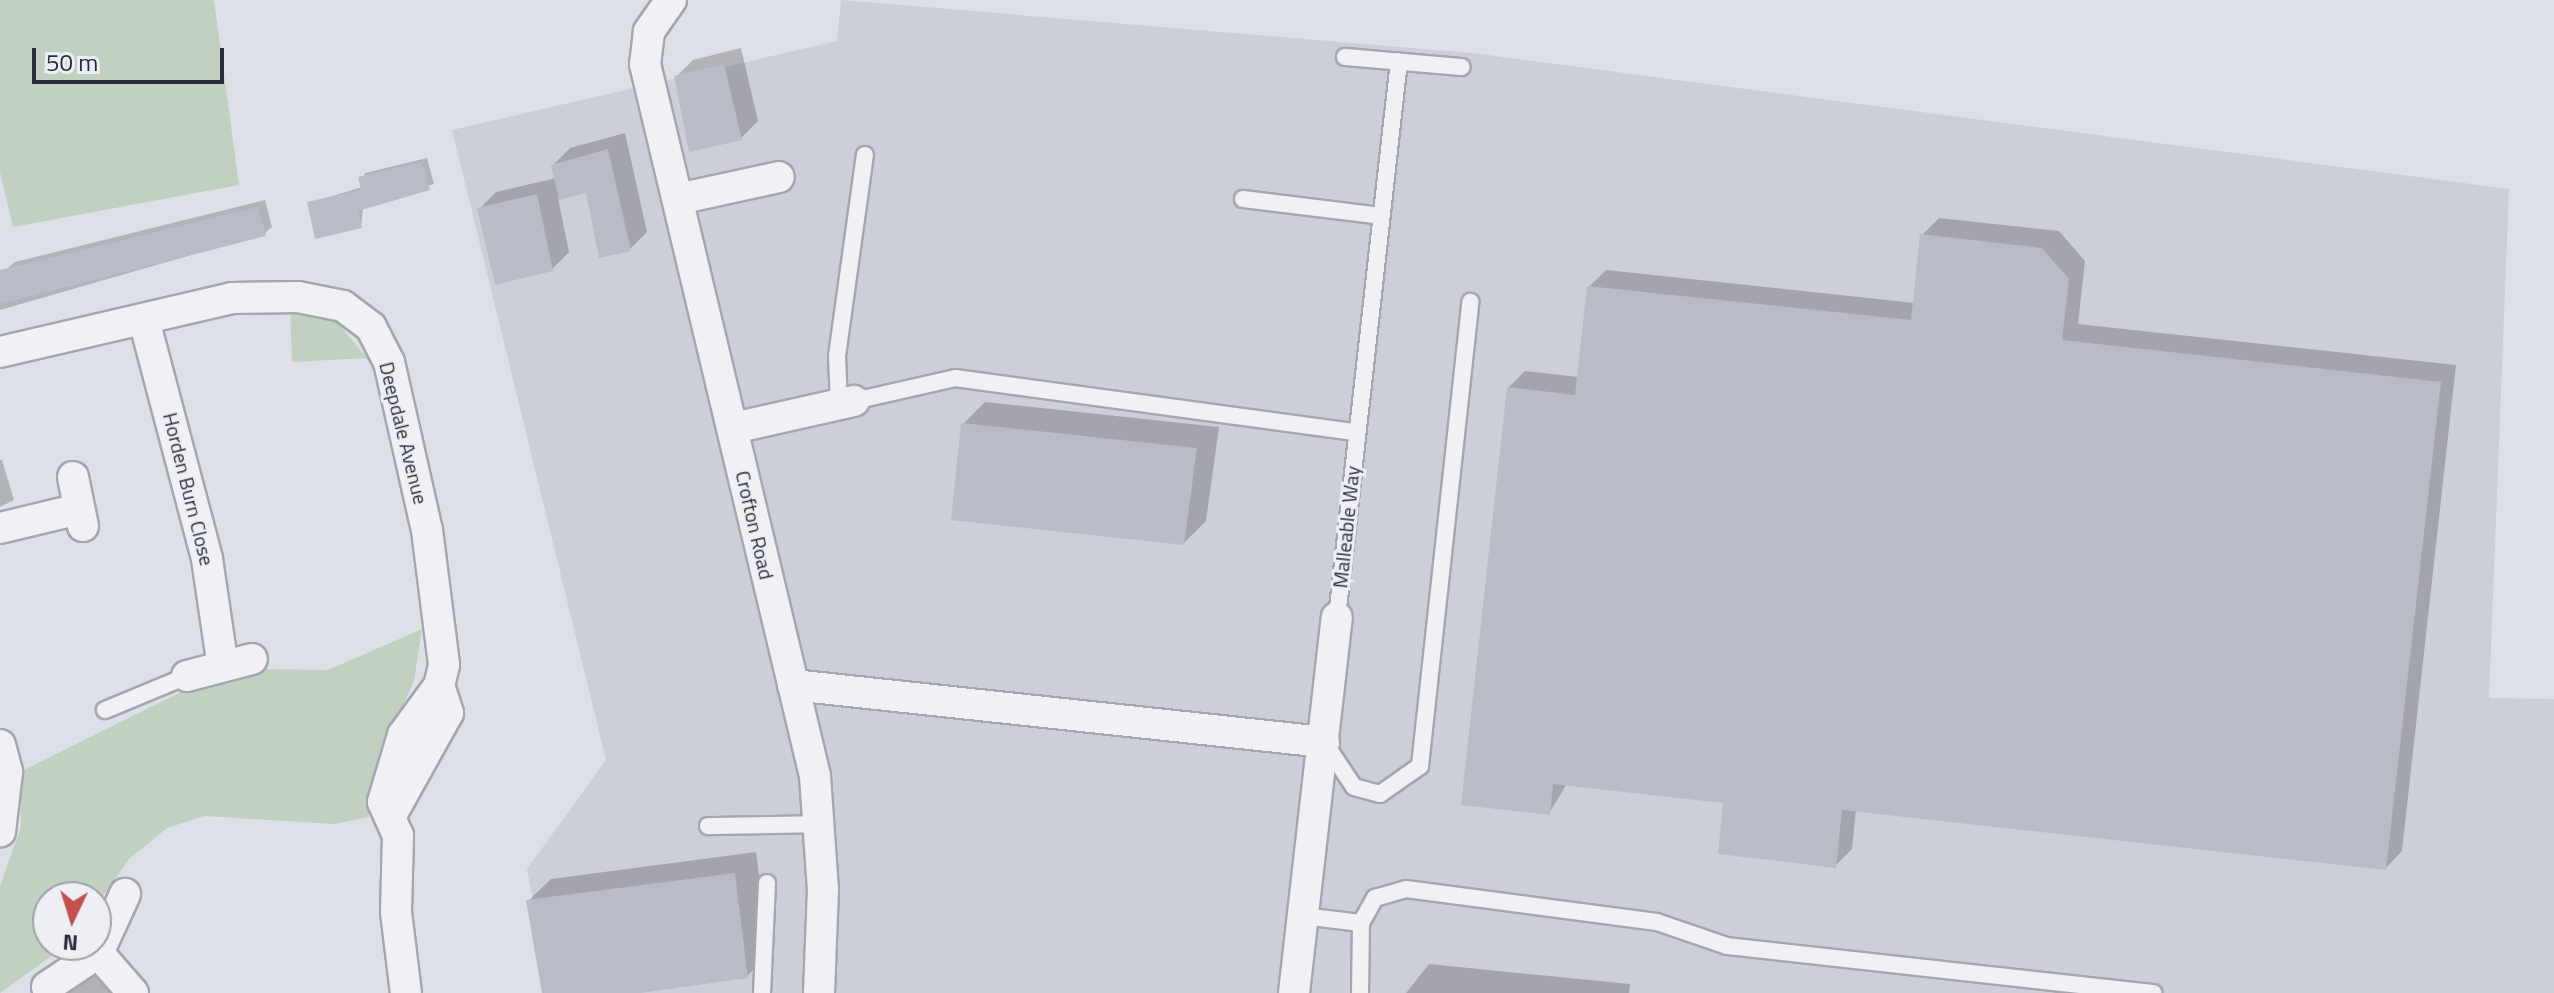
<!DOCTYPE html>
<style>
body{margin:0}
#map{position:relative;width:2554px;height:993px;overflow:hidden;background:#dee0e7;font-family:"Titillium Web",sans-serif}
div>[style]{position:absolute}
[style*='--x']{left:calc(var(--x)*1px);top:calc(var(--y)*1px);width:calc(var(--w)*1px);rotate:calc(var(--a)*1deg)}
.built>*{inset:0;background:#cdcfd8}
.green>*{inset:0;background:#c1d0c0}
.shadow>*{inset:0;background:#0003}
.building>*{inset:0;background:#b9bbc6}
.roads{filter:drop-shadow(2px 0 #a4a6b0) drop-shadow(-2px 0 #a4a6b0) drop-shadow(0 2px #a4a6b0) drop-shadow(0 -2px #a4a6b0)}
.service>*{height:16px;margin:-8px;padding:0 8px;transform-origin:8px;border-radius:8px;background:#f1f1f5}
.minor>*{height:30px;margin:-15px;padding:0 15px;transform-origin:15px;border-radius:15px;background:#f1f1f5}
span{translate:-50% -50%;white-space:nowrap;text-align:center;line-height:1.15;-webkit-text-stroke:6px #eeeff4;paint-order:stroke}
.street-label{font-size:20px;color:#292c3c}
.north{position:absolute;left:32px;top:881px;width:80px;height:80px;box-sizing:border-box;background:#eeeff4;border:2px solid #9fa1aa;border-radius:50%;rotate:184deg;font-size:22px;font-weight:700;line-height:32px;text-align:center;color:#292c3c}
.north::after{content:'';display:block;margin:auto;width:28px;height:36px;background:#c3504c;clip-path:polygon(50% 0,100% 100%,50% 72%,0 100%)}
.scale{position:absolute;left:32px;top:48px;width:192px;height:36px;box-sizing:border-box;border:4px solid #292c3c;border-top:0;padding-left:10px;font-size:24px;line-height:28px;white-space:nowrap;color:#292c3c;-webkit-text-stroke:6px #eeeff4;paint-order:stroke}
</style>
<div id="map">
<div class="built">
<div style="clip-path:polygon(841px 0,1472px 53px,2509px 189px,2489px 698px,2554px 699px,2554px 993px,551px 993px,527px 869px,606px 760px,452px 130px,837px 41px)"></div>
</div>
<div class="green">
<div style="clip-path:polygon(0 0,214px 0,239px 185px,13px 227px,0 172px)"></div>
<div style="clip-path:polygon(290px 308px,337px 322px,367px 358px,292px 362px)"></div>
<div style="clip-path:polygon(422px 629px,414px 681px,376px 767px,369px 817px,334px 824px,204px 816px,167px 828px,129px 859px,96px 906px,96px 897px,48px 897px,48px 945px,67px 945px,0 993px,0 886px,21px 827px,20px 772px,187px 689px,259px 669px,328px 670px)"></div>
</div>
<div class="shadow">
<div style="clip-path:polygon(741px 48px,758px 121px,741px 138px,676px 77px,693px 60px)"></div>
<div style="clip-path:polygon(625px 133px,647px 232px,630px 249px,587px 191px,558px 198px,569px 252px,552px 269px,479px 209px,496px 192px,556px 178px,553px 165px,570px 148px)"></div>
<div style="clip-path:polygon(427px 158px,434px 184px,363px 208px,361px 226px,310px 203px,362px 187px,365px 173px)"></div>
<div style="clip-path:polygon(265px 200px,272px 227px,264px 234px,0 310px,0 275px,15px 262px)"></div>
<div style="clip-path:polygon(1939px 218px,2059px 231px,2085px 261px,2078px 324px,2456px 365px,2402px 851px,2386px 868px,1856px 809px,1852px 849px,1835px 866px,1726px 801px,1567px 784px,1549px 813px,1508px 388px,1525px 371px,1579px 377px,1589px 287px,1606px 270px,1915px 303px,1922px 235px)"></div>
<div style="clip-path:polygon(985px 402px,1219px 427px,1206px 521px,1184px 543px,963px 424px)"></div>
<div style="clip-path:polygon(2px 460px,14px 500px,0 507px,0 460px)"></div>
<div style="clip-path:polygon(756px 852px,769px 954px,747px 976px,626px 993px,544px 993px,528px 901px,551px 879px)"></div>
<div style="clip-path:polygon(1429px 964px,1630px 984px,1629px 993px,1406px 993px)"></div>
<div style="clip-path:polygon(102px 972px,115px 993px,56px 993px)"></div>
</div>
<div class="building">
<div style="clip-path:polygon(724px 64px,742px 140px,689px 152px,674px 76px)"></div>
<div style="clip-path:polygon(608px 149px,631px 251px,599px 258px,586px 193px,559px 200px,551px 165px)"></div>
<div style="clip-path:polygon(422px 162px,430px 190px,358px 211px,362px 228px,315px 239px,307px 202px,361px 190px,358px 177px)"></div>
<div style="clip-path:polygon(537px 194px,553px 271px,495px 285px,477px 208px)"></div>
<div style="clip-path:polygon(258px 207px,266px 236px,0 304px,0 270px)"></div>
<div style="clip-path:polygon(1920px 234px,2042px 248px,2069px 279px,2062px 340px,2441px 382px,2386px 870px,1842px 810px,1836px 868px,1718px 854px,1723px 803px,1553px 784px,1550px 815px,1461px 805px,1507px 387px,1575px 395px,1587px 286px,1911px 320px)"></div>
<div style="clip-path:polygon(961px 423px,1197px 448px,1184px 545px,951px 520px)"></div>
<div style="clip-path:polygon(735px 873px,748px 978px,640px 993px,542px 993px,526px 900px)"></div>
</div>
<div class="roads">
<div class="service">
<div style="--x:1345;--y:57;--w:117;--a:4.9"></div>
<div style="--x:1243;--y:199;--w:139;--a:7"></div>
<div style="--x:854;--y:401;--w:104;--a:-12.8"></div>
<div style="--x:955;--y:378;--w:405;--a:7.7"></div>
<div style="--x:839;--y:404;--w:48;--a:-92.4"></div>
<div style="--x:837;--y:356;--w:203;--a:-82.1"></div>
<div style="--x:1337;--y:617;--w:559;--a:-83.64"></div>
<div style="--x:105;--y:710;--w:89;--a:-22.5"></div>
<div style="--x:1324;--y:742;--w:54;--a:56.3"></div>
<div style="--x:1354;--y:787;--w:27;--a:15"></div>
<div style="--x:1380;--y:794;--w:49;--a:-35"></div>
<div style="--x:1420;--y:766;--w:467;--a:-83.8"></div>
<div style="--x:708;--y:826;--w:113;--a:-1"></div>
<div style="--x:1303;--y:916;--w:58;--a:6.9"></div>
<div style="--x:1361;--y:923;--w:70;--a:90.8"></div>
<div style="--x:1361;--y:923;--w:29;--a:-61"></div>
<div style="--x:1375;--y:898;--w:32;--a:-16"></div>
<div style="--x:1406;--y:889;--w:253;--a:7.5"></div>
<div style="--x:1657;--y:922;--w:74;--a:18.9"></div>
<div style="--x:1727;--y:946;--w:429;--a:6.3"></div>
<div style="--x:762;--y:993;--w:110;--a:-87.4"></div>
</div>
<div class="minor">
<div style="--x:671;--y:0;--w:39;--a:125"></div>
<div style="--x:649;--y:32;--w:32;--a:97"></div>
<div style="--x:645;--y:64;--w:732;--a:76.57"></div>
<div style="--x:815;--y:776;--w:113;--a:86"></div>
<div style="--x:823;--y:889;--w:104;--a:92.2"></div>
<div style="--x:678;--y:199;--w:103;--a:-12.3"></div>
<div style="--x:144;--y:320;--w:247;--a:75.2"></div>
<div style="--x:207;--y:559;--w:103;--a:81.6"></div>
<div style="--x:0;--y:352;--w:238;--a:-13.1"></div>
<div style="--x:232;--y:298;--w:66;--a:-0.9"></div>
<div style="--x:298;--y:297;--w:46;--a:11.3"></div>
<div style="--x:343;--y:306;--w:35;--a:37"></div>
<div style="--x:371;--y:327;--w:39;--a:63"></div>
<div style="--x:389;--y:362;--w:172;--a:77.3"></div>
<div style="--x:427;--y:530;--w:136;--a:82.8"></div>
<div style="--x:444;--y:665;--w:22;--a:103"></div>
<div style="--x:439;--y:686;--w:61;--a:126.3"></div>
<div style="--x:403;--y:735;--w:70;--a:106.6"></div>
<div style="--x:383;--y:802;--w:36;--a:66"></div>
<div style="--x:398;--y:835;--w:77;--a:91.5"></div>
<div style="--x:396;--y:912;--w:82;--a:83"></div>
<div style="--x:733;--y:428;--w:124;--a:-12.6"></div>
<div style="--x:73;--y:477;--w:50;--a:78.5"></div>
<div style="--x:0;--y:528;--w:81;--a:-13.5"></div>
<div style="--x:187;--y:676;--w:67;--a:-14.7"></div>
<div style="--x:793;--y:685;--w:534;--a:6.13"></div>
<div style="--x:0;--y:745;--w:28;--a:75"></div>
<div style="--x:7;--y:772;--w:60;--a:96.7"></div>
<div style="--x:390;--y:817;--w:119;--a:-60.9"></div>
<div style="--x:448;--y:713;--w:28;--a:-108"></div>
<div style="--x:98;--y:953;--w:53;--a:48.8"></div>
<div style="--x:47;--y:987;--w:61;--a:-33.7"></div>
<div style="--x:98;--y:953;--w:65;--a:-65.4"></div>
<div style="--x:1294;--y:993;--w:378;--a:-83.5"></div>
</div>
</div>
<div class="street-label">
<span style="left:404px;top:433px;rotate:76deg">Deepdale Avenue</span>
<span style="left:189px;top:489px;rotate:76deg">Horden Burn Close</span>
<span style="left:755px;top:525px;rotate:77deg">Crofton Road</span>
<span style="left:1346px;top:527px;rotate:-84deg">Malleable Way</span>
</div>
<div class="north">N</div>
<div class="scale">50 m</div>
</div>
